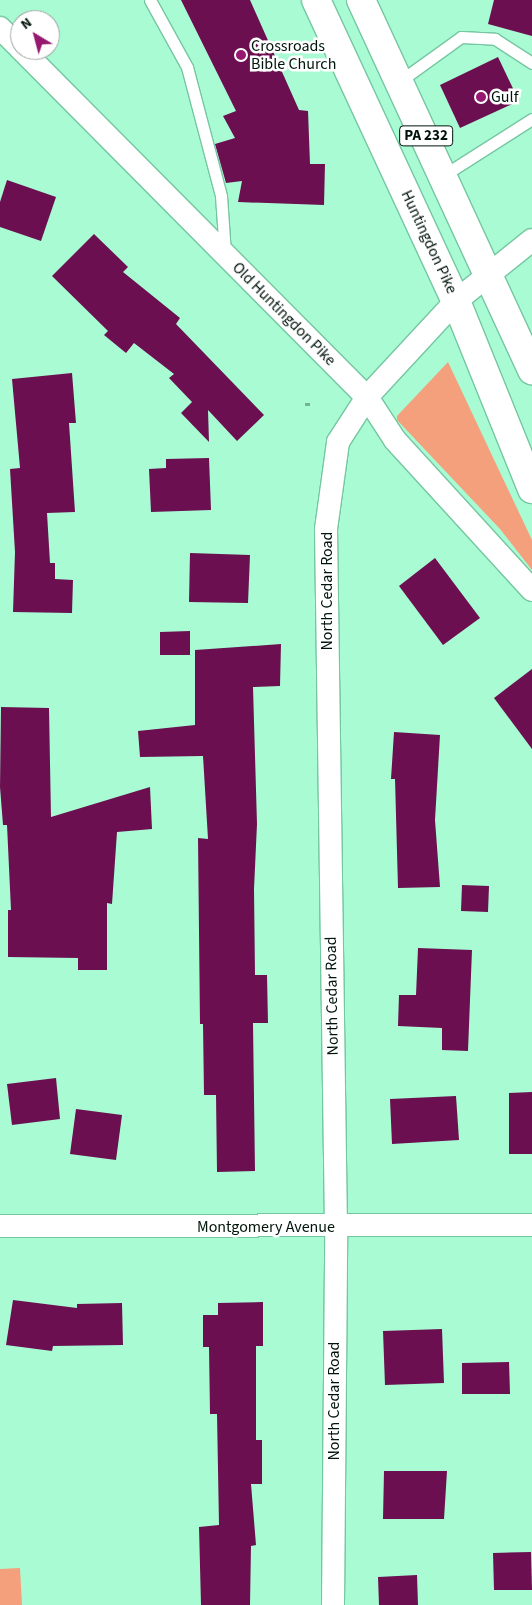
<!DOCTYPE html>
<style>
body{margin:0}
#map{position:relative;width:532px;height:1605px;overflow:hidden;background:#a9fbd4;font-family:"Source Sans 3",sans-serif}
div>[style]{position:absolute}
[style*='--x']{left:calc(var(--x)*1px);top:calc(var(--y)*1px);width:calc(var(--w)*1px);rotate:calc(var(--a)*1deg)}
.green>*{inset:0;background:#f5a07c}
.building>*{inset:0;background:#6b0f50}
.path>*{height:3px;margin-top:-1.5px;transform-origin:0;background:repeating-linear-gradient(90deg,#74b295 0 5px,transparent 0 7.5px)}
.roads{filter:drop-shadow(1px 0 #75c6a1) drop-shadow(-1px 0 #75c6a1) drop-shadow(0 1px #75c6a1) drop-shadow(0 -1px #75c6a1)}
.service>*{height:11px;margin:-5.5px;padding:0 5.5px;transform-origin:5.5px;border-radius:5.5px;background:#fff}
.minor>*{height:22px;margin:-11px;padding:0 11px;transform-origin:11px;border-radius:11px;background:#fff}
.primary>*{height:28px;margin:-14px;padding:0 14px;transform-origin:14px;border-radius:14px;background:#fff}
.dots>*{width:14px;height:14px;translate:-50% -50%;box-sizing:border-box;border:2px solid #fff;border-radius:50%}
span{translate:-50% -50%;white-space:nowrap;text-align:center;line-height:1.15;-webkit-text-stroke:5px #fff;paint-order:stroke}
.shield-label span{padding:1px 4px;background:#fff;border:1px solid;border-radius:4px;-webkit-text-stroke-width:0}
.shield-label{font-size:15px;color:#00140b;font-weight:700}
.poi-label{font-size:16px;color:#00140b}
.left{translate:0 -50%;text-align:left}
.street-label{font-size:16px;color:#00140b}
.north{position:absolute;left:10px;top:10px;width:50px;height:50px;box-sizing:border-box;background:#fff;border:1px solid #99a19d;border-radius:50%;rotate:323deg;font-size:14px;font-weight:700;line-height:20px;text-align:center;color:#00140b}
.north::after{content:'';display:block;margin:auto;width:18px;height:22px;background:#961871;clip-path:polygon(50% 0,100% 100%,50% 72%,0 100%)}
</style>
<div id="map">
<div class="green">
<div style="clip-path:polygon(448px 362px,532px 540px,532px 570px,500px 529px,397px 420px,397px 416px)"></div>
<div style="clip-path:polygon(20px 1568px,22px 1605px,0 1605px,0 1569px)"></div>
</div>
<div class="building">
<div style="clip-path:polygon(181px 0,250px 0,299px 110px,308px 111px,310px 164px,325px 164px,324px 205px,238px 202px,242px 181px,226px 183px,215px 144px,235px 138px,223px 116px,236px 111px)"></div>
<div style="clip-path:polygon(494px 0,532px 0,532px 36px,488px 24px)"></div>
<div style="clip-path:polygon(498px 57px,519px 101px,460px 128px,440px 85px)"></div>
<div style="clip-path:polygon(7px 180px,56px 197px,41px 241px,0 227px,0 202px)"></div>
<div style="clip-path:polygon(94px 234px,128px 267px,123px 272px,180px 318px,176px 324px,264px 415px,237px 441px,208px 410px,209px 442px,181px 413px,192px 402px,169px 378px,174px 374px,134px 343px,126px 353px,104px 335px,108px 331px,52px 276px)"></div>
<div style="clip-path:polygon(72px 373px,76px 423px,69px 423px,75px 512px,47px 513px,50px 563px,55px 563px,55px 579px,73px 580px,72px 613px,13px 612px,15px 552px,10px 469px,20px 468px,12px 379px)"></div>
<div style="clip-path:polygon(209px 458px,211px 510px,151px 512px,149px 469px,166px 468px,166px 459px)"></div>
<div style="clip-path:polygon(190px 553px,250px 555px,248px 603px,189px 602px)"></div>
<div style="clip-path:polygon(435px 558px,480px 618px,443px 645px,399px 586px)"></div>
<div style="clip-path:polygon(190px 631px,190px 655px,160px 655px,160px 632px)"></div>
<div style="clip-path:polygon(281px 644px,280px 686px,253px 687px,257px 824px,254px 889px,255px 975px,267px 975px,268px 1023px,253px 1023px,255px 1171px,217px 1172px,216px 1095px,204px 1095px,203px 1024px,200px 1024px,198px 838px,208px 839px,203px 756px,140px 757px,138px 731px,195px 725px,195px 650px)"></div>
<div style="clip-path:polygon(532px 669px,532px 749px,494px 698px)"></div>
<div style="clip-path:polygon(1px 707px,49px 708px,51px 817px,150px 787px,152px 829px,117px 832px,112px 904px,107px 903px,107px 970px,78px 970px,78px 958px,8px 957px,8px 910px,11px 910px,7px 825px,3px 825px,0 787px)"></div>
<div style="clip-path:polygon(394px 732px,440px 735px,435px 820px,440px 887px,398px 888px,395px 779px,391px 779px)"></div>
<div style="clip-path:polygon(462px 885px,489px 886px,488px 912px,461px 911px)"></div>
<div style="clip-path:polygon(418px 948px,472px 950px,468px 1051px,442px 1050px,442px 1028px,398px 1026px,399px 995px,416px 995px)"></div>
<div style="clip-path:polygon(56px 1078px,60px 1119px,12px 1125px,7px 1084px)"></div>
<div style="clip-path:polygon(532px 1092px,532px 1154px,509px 1154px,509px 1093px)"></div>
<div style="clip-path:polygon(456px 1096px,459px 1140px,392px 1144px,390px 1099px)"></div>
<div style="clip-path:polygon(76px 1109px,122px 1115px,116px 1160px,70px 1154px)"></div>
<div style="clip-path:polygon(13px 1300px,77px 1308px,77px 1304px,122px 1303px,123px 1345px,53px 1346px,52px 1351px,6px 1345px)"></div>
<div style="clip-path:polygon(263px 1302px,263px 1346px,256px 1346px,256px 1440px,262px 1440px,262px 1484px,251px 1484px,256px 1545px,251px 1546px,250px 1605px,201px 1605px,199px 1527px,219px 1525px,217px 1414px,210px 1414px,209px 1347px,203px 1347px,203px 1315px,218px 1315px,218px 1303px)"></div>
<div style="clip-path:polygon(442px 1329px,444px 1383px,385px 1385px,383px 1331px)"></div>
<div style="clip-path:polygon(509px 1362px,510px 1394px,462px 1394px,462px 1363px)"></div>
<div style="clip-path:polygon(384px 1471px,447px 1471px,444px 1519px,383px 1519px)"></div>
<div style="clip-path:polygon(531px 1552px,532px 1590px,494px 1590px,493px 1553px)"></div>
<div style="clip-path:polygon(417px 1575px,418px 1605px,379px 1605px,378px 1577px)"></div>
</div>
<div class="path">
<div style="--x:305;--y:404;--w:7;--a:0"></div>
</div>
<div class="roads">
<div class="service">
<div style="--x:150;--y:0;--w:77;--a:61.1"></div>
<div style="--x:187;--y:67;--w:133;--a:75.2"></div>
<div style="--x:221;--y:196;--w:57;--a:86"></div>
<div style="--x:400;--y:81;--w:75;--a:-35.8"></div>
<div style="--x:461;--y:37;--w:34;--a:3"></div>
<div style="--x:495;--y:39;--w:44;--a:33"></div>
<div style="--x:444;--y:175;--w:104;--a:-32.5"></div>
</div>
<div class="minor">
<div style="--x:0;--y:28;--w:28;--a:45"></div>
<div style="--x:22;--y:50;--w:489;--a:45.2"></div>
<div style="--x:367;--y:397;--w:51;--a:56.9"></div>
<div style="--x:395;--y:440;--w:203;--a:47.6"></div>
<div style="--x:0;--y:1226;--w:532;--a:-0.11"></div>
<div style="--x:333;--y:1605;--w:377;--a:-89.5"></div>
<div style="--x:336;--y:1228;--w:699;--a:-90.82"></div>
<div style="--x:326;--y:529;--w:88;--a:-82.1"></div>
<div style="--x:338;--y:442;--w:54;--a:-57.2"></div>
<div style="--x:367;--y:397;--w:131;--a:-47.2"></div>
<div style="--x:456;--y:301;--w:97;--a:-38.8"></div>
</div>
<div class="primary">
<div style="--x:316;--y:0;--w:332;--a:65.1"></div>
<div style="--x:456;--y:301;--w:203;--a:68"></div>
<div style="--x:361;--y:0;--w:408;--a:65.2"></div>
</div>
</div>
<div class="dots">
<div style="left:241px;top:55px;background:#961871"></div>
<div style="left:481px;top:97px;background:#961871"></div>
</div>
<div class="shield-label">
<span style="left:426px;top:136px">PA 232</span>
</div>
<div class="poi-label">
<span class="left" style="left:251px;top:55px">Crossroads<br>Bible Church</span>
<span class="left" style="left:491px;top:97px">Gulf</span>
</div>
<div class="street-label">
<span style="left:429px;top:242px;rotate:65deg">Huntingdon Pike</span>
<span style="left:284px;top:314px;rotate:45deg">Old Huntingdon Pike</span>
<span style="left:327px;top:591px;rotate:-90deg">North Cedar Road</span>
<span style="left:332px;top:996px;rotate:-91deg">North Cedar Road</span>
<span style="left:266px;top:1227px">Montgomery Avenue</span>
<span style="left:334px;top:1401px;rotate:-90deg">North Cedar Road</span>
</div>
<div class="north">N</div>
</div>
